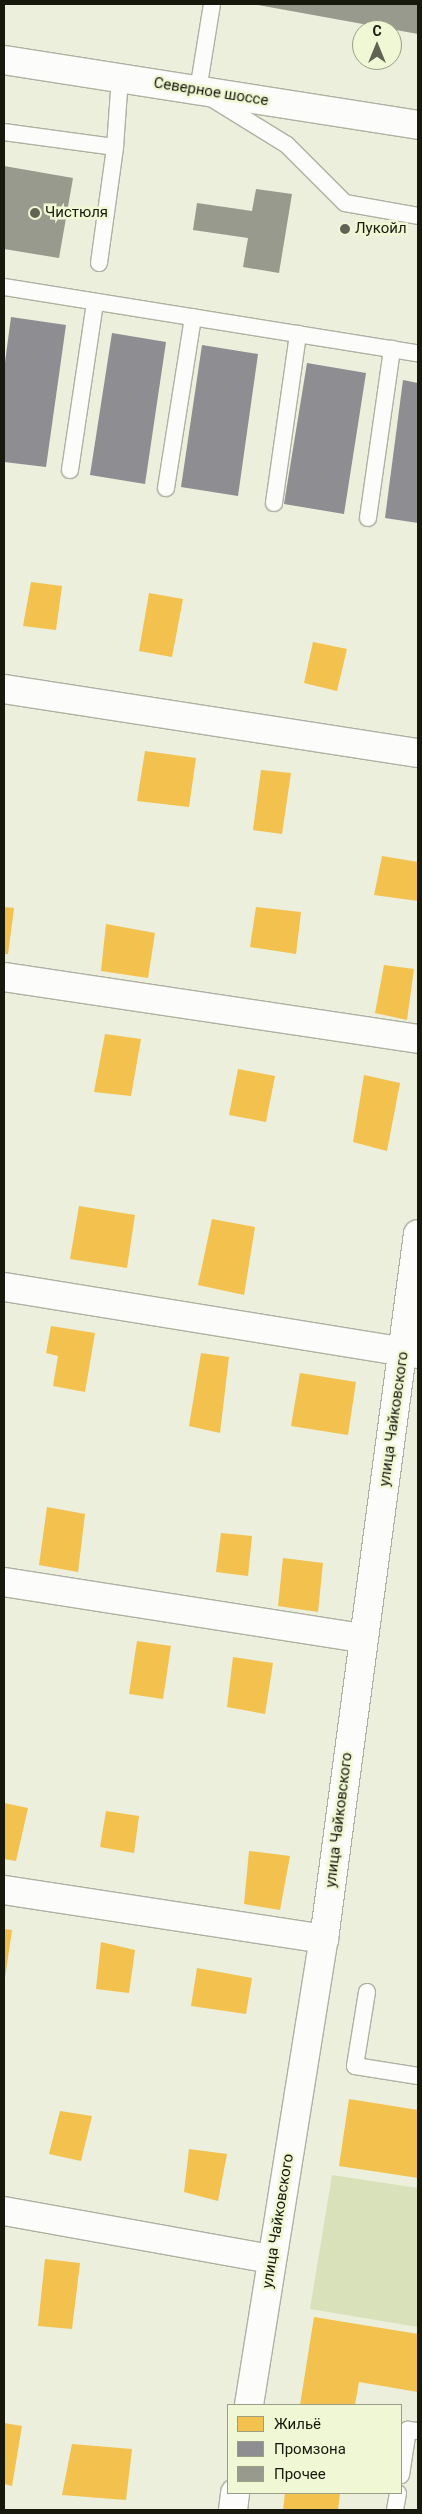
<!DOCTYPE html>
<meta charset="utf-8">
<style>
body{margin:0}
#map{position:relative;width:422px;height:2514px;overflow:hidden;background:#ebefdc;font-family:Roboto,sans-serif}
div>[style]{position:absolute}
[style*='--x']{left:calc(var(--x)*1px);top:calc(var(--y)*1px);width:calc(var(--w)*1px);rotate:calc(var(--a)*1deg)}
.green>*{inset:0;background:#d9e1ba}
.homes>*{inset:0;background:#f2c14e}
.industry>*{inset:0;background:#8d8d92}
.building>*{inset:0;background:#979a8c}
.roads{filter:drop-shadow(1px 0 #aeb1a2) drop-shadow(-1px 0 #aeb1a2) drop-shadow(0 1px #aeb1a2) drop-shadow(0 -1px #aeb1a2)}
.lane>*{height:16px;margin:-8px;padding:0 8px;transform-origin:8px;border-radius:8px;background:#fcfdfa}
.street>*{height:28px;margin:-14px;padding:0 14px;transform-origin:14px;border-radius:14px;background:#fcfdfa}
.primary>*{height:28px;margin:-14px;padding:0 14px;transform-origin:14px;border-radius:14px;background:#fcfdfa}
.dots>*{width:14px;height:14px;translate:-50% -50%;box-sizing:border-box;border:2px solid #f0f7d4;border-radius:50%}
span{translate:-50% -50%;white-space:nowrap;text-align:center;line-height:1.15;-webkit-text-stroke:5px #f0f7d4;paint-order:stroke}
.street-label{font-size:15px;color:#17190d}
.poi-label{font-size:15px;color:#17190d}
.left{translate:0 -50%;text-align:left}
.frame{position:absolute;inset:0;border:5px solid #17190d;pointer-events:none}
.legend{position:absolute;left:227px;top:2404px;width:175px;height:90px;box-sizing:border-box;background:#f0f7d4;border:1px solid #999e84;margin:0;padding:6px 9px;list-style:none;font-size:15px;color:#17190d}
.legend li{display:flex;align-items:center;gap:10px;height:25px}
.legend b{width:25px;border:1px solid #999e84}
.north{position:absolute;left:352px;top:20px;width:50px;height:50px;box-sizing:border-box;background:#f0f7d4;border:1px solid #999e84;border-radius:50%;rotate:0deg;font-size:14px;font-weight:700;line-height:20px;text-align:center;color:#17190d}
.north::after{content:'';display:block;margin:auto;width:18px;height:22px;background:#616455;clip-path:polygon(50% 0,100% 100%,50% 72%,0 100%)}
</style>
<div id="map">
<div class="green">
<div style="clip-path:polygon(332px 2175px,418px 2188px,418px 2327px,310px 2309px)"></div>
</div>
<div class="homes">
<div style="clip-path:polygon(31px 582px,62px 586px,56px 630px,23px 626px)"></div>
<div style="clip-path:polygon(149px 593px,183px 599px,172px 657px,139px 651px)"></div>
<div style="clip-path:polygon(313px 642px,347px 649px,337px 691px,304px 683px)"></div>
<div style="clip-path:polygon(145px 751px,196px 758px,189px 807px,137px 801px)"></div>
<div style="clip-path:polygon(261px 770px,291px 773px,282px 834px,253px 830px)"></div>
<div style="clip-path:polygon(382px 856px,418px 862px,418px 901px,374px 895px)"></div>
<div style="clip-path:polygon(4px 907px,14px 908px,8px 954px,4px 954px)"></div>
<div style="clip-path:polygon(256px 907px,301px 912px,296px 954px,250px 947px)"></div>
<div style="clip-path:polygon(106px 924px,155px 933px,148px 978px,101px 971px)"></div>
<div style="clip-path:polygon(384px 965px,414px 969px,407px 1020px,375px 1013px)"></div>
<div style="clip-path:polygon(105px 1034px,141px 1039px,131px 1096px,94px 1092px)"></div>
<div style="clip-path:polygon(238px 1069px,275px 1076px,266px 1122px,229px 1115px)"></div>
<div style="clip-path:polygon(364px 1075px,400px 1083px,387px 1151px,353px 1142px)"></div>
<div style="clip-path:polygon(79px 1206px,135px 1215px,127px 1268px,70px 1259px)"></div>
<div style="clip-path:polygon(212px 1219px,255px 1227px,244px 1295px,198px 1285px)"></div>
<div style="clip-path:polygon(51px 1326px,95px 1333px,85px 1392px,53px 1386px,58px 1356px,46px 1353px)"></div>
<div style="clip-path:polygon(201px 1353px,229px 1357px,220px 1433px,189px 1426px)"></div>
<div style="clip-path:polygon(300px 1373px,356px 1382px,348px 1435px,291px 1426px)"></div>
<div style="clip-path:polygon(47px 1507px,85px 1514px,78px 1572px,39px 1565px)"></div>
<div style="clip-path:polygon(221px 1533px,252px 1536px,248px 1576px,216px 1572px)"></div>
<div style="clip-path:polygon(283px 1558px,323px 1563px,318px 1612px,278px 1606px)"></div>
<div style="clip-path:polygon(137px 1641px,171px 1646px,163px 1699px,129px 1694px)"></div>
<div style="clip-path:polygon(233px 1657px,273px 1663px,265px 1714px,227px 1707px)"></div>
<div style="clip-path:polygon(4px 1803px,28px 1808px,16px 1861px,4px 1859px)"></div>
<div style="clip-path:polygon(106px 1811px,139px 1816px,134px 1853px,100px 1847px)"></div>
<div style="clip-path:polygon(249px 1851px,290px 1856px,280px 1910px,244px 1904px)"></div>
<div style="clip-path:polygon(4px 1929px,12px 1930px,5px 1978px,4px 1978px)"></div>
<div style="clip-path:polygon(101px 1942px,135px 1950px,129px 1993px,96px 1989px)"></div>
<div style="clip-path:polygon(197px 1968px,252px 1978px,246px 2014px,191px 2006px)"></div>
<div style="clip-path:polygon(349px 2099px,418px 2110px,418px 2178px,339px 2166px)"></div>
<div style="clip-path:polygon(60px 2111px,92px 2116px,81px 2161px,49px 2154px)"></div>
<div style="clip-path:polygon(189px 2149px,227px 2154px,218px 2201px,184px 2192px)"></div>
<div style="clip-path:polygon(45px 2259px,80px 2263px,72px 2329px,38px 2326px)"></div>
<div style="clip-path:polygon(314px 2317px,418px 2334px,418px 2392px,359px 2382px,355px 2405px,300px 2405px)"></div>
<div style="clip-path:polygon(4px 2423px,22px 2426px,12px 2486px,4px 2484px)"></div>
<div style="clip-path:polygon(72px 2444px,132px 2449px,126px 2500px,62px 2495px)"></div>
<div style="clip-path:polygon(285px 2493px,340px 2493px,338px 2510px,283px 2510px)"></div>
</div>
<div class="industry">
<div style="clip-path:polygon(11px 317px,66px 325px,46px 467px,4px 462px,4px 370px)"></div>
<div style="clip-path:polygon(112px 333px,166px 342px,145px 484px,90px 475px)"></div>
<div style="clip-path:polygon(202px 345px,258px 354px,238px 496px,181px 487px)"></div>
<div style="clip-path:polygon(307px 363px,366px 373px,344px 514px,284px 504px)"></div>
<div style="clip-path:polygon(403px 380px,418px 383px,418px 523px,385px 518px)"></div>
</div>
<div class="building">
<div style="clip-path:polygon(258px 4px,418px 4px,418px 34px,258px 5px)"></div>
<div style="clip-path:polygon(4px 166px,73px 178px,59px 258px,4px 249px)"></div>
<div style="clip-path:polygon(256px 189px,292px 194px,279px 273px,243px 267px,248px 238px,193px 230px,197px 203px,252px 211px)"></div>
</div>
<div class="roads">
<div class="lane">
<div style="--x:212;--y:4;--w:87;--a:99.2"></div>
<div style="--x:198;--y:90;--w:105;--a:31.7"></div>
<div style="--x:287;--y:145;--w:82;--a:45"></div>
<div style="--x:345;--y:203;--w:74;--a:10.1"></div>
<div style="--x:4;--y:132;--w:112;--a:7.7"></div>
<div style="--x:99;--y:263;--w:117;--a:-82.1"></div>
<div style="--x:115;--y:147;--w:69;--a:-85.9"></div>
<div style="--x:4;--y:287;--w:419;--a:9.1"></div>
<div style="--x:70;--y:470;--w:169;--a:-81.5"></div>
<div style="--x:166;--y:488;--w:173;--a:-81"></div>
<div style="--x:274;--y:503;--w:171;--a:-81.9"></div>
<div style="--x:368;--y:518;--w:171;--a:-81.9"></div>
<div style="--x:367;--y:1992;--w:75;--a:99.2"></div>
<div style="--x:355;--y:2066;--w:64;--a:9"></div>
<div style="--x:401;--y:2475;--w:46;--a:-81.2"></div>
<div style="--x:408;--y:2430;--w:10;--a:6"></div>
<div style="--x:395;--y:2510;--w:17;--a:-80"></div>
</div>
<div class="street">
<div style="--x:4;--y:689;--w:419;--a:8.8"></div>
<div style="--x:4;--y:977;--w:419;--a:8.5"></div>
<div style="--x:4;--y:1287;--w:419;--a:9.2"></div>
<div style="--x:4;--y:1582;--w:363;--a:8.9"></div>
<div style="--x:4;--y:1890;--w:324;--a:8.7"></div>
<div style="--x:4;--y:2211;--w:271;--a:10.2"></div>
<div style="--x:249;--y:2405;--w:472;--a:-80.9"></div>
<div style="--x:324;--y:1939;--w:711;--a:-82.41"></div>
<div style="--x:233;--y:2510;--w:17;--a:-83"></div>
</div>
<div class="primary">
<div style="--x:4;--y:60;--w:419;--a:8.9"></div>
</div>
</div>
<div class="dots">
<div style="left:35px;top:213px;background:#616455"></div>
<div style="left:345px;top:229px;background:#616455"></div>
</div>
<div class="street-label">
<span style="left:211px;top:92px;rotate:9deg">Северное шоссе</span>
<span style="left:394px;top:1419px;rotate:-82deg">улица Чайковского</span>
<span style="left:339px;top:1820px;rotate:-83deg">улица Чайковского</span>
<span style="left:278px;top:2221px;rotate:-81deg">улица Чайковского</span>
</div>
<div class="poi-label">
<span class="left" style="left:45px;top:213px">Чистюля</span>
<span class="left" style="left:355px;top:229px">Лукойл</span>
</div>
<div class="frame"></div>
<ul class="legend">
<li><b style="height:14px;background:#f2c14e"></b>Жильё</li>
<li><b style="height:14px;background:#8d8d92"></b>Промзона</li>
<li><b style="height:14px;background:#979a8c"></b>Прочее</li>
</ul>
<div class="north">С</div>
</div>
